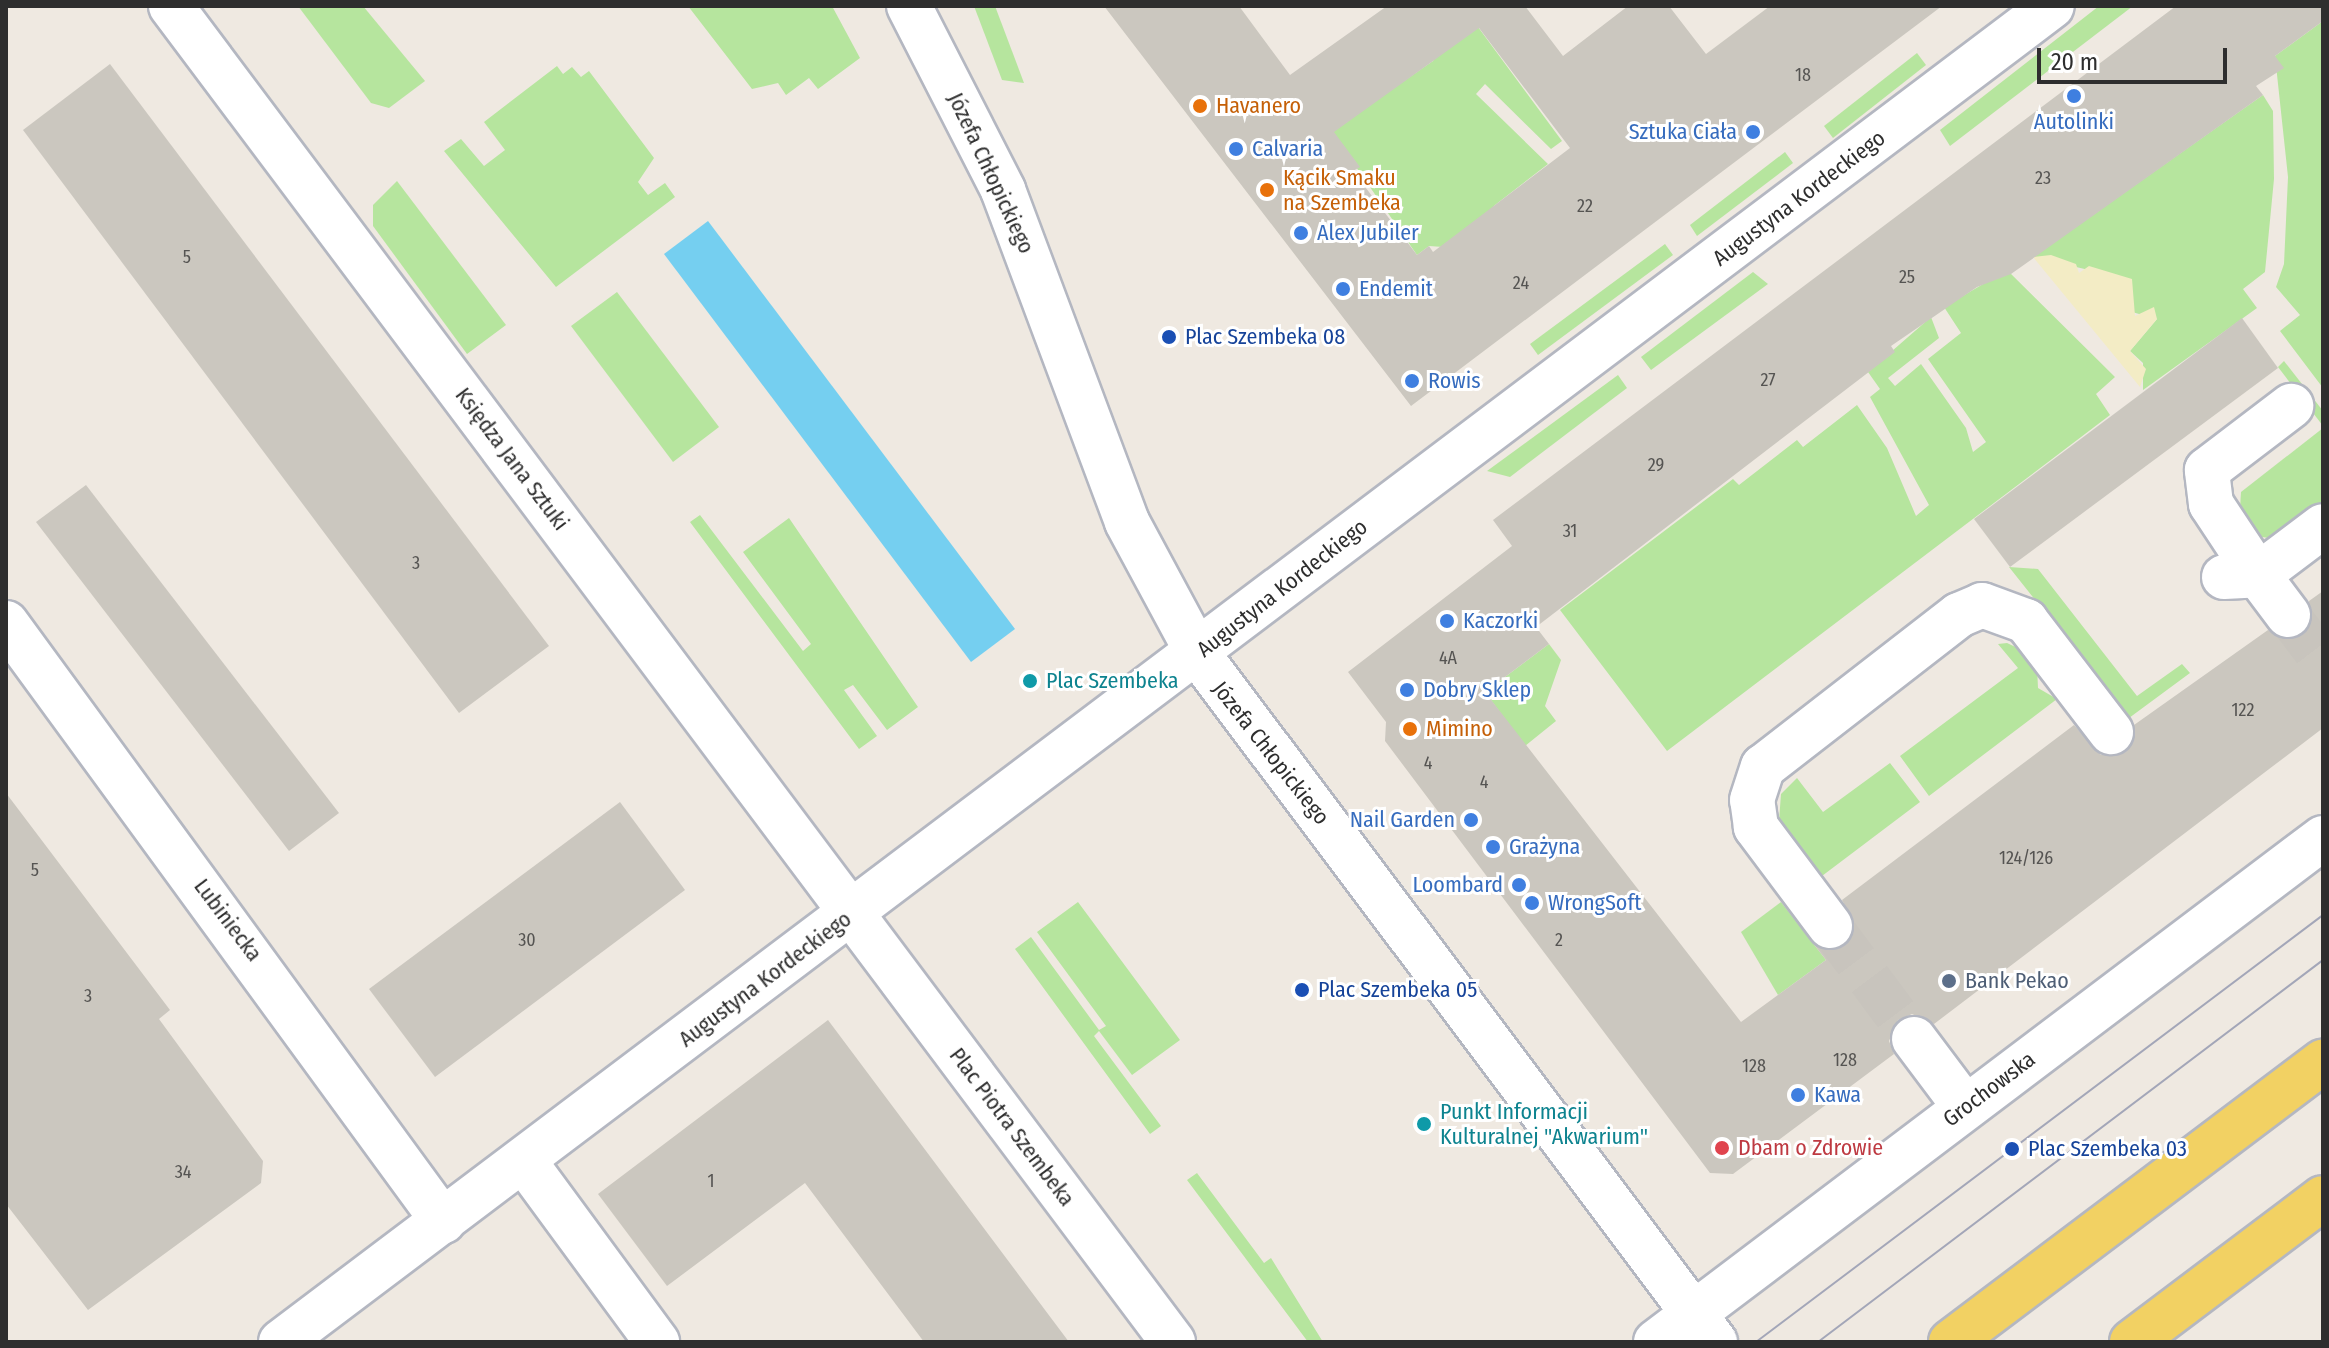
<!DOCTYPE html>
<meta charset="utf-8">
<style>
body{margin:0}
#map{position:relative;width:2329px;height:1348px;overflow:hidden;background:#efe9e1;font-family:"Fira Sans Condensed",sans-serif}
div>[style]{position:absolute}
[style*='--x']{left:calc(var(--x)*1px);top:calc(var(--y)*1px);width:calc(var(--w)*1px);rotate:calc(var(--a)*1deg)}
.green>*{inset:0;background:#b6e59e}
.sand>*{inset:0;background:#f3ecc5}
.water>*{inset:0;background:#75cff0}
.building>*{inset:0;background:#cbc7bf}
.minor-tunnel>*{height:44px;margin-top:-22px;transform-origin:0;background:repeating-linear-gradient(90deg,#c8c4bd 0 44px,transparent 0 66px)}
.roads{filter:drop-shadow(2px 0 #b4b7c1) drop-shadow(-2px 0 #b4b7c1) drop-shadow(0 2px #b4b7c1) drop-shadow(0 -2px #b4b7c1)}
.minor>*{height:44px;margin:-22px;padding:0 22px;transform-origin:22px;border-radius:22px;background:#fff}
.major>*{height:44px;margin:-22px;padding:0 22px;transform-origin:22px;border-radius:22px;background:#f2d163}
.tram>*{height:2px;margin:-1px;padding:0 1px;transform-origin:1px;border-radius:1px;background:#a3a6b8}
.dots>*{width:22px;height:22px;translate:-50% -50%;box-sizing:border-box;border:4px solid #fff;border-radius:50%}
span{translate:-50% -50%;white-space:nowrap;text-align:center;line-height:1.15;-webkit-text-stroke:6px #fff;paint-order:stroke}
.number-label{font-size:18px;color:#555452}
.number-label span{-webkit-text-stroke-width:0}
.food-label{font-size:22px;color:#c56008}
.left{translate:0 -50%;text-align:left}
.shop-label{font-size:22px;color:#366cbe}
.right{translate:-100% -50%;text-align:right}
.street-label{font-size:22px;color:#2e2e2e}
.transit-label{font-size:22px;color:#164399}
.culture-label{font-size:22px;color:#0d838f}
.service-label{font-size:22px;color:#4e5e75}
.health-label{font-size:22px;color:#be3a42}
.frame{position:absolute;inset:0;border:8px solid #2e2e2e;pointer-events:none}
.scale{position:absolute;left:2037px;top:48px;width:190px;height:36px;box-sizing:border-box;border:4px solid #2e2e2e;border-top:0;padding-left:10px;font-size:24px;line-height:28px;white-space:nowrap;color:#2e2e2e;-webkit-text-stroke:6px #fff;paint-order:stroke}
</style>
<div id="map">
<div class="green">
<div style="clip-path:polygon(298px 6px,363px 6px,425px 81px,389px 108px,371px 103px)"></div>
<div style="clip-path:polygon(688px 6px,832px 6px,860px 58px,818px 89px,809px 78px,786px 95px,778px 83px,752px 89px)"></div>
<div style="clip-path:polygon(974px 6px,995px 6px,1024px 83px,1002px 80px)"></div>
<div style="clip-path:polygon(2099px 6px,2133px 6px,1950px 146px,1940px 130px)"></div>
<div style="clip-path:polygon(1464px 8px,1562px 141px,1551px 149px,1485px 84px,1476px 94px,1548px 164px,1495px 205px,1458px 248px,1429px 246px,1417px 255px,1320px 115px,1404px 81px,1433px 61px)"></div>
<div style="clip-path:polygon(2323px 21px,2323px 388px,2280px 331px,2300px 315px,2276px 287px,2284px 264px,2288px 177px,2275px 56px)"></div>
<div style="clip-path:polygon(1917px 53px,1926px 65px,1833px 138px,1824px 126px)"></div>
<div style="clip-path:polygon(557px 66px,563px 74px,572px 67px,581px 77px,589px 71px,654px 158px,638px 182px,648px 195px,665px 183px,675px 197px,556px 287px,444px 151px,461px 139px,484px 166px,505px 150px,484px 122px)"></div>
<div style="clip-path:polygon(2263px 95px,2273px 111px,2274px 179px,2265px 272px,2243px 289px,2257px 308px,2143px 390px,2143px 363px,2130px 351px,2157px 319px,2132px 312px,2132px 280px,2033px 257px)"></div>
<div style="clip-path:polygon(1785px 152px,1793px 163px,1697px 236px,1690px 225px)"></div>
<div style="clip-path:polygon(397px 181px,506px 325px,467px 354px,373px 226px,373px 205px)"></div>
<div style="clip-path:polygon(1665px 244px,1673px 255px,1538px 355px,1530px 344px)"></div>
<div style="clip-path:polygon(2007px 270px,2115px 377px,2096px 394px,2110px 415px,1667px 751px,1560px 610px,1733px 479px,1739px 485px,1797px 440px,1803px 447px,1857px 405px,1887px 448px,1916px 516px,1929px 505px,1870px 397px,1880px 389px,1868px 372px,1931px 317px,1939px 338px,1888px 378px,1895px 386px,1921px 364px,1966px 428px,1973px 452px,1986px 442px,1928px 359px,1961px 333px,1944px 307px)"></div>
<div style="clip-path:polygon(1753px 272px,1768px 284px,1651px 370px,1641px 357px)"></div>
<div style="clip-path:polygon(617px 292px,719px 427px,673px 462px,571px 326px)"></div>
<div style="clip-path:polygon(2284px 361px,2323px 411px,2323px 426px,2278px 367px)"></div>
<div style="clip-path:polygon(1618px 375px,1627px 388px,1510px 477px,1487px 471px)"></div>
<div style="clip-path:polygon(2323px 428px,2323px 505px,2276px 539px,2262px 537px,2240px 509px,2241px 492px)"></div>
<div style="clip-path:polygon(700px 515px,803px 651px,811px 644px,743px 552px,789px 518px,918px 707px,887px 730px,853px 685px,844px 690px,877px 736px,859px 749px,690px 522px)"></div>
<div style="clip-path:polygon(2009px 567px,2038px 569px,2137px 696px,2182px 664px,2190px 673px,2129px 718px)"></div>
<div style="clip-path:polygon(2007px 643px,2026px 652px,2037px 666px,2038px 688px,2057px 699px,1929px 796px,1900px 756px,2018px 668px,1998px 644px)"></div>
<div style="clip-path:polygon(1549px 644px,1561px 660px,1545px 706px,1556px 721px,1525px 746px,1485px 692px)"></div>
<div style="clip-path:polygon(1890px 763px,1920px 802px,1818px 879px,1779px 821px,1781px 794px,1797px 778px,1823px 812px)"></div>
<div style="clip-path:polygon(1078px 902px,1180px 1040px,1132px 1075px,1099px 1031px,1094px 1036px,1161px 1126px,1150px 1134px,1015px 949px,1031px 937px,1099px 1030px,1106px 1026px,1037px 932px)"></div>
<div style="clip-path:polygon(1781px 902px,1826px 960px,1778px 995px,1741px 932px)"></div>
<div style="clip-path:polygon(1197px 1173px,1264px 1263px,1271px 1258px,1323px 1342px,1308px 1342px,1187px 1180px)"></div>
</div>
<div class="sand">
<div style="clip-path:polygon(2051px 255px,2076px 264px,2079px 273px,2089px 266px,2132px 279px,2135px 316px,2154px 307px,2157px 319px,2130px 351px,2146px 369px,2140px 387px,2033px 257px)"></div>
</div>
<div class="water">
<div style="clip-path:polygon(708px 221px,1015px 629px,971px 662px,664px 254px)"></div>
</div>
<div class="building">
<div style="clip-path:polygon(evenodd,1104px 6px,1239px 6px,1290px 75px,1387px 6px,1525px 6px,1563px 56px,1628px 6px,1669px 6px,1706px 54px,1770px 6px,1942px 6px,1411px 406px,1104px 6px,1479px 28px,1570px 148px,1433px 252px,1429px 246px,1417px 255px,1353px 171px,1360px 167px,1334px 132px,1479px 28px)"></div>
<div style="clip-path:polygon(2176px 6px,2323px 6px,2323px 21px,2275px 56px,2284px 68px,2256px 86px,2263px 95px,2011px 274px,1977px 287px,1891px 346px,1895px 352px,1536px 627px,1549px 644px,1485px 692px,1741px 1022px,1826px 960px,1812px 942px,1832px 951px,1846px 945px,1855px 924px,1842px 900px,2074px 725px,2101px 755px,2126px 752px,2134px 725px,2268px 630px,2290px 640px,2304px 634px,2311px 624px,2309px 601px,2323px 591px,2323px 728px,1934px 1024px,1912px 1014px,1898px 1020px,1889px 1041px,1894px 1054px,1733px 1174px,1710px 1173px,1385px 741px,1386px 722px,1348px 672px,1512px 546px,1493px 520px)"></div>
<div style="clip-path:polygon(110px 64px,549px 646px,459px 713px,23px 130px)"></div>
<div style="clip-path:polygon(2242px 318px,2278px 368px,2010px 567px,1974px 519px)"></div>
<div style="clip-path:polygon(86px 485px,339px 813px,289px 851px,36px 522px)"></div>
<div style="clip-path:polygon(6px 793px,170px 1010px,159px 1019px,263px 1161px,261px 1183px,88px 1310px,6px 1204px)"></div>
<div style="clip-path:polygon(620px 802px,685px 890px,435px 1077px,369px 989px)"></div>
<div style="clip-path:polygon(828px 1020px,1069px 1342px,924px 1342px,805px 1183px,667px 1286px,598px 1194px)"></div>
</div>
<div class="minor-tunnel">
<div style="--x:2288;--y:615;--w:58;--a:52.7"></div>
<div style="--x:1830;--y:926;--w:141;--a:53.4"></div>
</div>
<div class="roads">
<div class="minor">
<div style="--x:171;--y:6;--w:1670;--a:53.13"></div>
<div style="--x:909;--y:6;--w:207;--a:62.9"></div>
<div style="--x:1003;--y:190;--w:354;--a:69.5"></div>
<div style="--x:1127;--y:522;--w:150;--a:61.7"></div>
<div style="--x:1198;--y:654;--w:861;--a:53.08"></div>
<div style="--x:2224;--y:577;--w:34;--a:-3"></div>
<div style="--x:2258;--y:575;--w:85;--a:-123.5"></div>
<div style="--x:2211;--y:504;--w:34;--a:-97"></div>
<div style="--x:2207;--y:470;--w:106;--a:-37.3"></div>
<div style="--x:2288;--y:615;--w:50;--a:-126.9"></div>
<div style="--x:2258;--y:575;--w:81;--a:-37"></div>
<div style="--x:6;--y:623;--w:741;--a:53.84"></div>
<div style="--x:1830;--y:926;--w:124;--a:-126.8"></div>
<div style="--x:1756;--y:827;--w:27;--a:-98"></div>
<div style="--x:1752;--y:800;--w:35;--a:-72"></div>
<div style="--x:1763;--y:767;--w:248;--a:-37.8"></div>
<div style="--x:1959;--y:615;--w:25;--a:-23"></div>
<div style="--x:1982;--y:605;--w:47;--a:20"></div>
<div style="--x:2026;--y:621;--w:140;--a:52.6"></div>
<div style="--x:1914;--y:1039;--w:85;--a:53.1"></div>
<div style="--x:524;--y:1161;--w:225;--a:53.7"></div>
<div style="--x:281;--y:1342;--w:2218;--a:-37.03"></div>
<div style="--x:1656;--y:1342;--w:836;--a:-37.08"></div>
</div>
<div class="major">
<div style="--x:1951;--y:1342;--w:466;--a:-37"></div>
<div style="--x:2132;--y:1342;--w:239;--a:-37"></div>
</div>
</div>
<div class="tram">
<div style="--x:1756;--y:1342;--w:710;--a:-36.98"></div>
<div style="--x:1818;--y:1342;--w:633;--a:-37.11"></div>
</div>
<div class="dots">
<div style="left:2074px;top:96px;background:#3f7fe0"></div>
<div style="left:1200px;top:106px;background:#e8710a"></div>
<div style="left:1753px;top:132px;background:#3f7fe0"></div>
<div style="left:1236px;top:149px;background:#3f7fe0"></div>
<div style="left:1267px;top:190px;background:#e8710a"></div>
<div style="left:1301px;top:233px;background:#3f7fe0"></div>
<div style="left:1343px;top:289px;background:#3f7fe0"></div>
<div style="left:1169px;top:337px;background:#1a4fb4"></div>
<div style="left:1412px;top:381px;background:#3f7fe0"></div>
<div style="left:1447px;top:621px;background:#3f7fe0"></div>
<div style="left:1030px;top:681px;background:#0f9aa8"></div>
<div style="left:1407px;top:690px;background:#3f7fe0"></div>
<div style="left:1410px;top:729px;background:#e8710a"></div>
<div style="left:1471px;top:820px;background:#3f7fe0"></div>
<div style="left:1493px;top:847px;background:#3f7fe0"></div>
<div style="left:1519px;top:885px;background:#3f7fe0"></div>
<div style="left:1532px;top:903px;background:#3f7fe0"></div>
<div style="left:1949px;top:981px;background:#5c6f8a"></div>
<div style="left:1302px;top:990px;background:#1a4fb4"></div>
<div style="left:1798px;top:1095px;background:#3f7fe0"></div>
<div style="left:1424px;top:1124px;background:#0f9aa8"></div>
<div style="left:1722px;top:1148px;background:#e0444e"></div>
<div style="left:2012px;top:1149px;background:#1a4fb4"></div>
</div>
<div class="number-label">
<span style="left:1803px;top:75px">18</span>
<span style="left:2043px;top:178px">23</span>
<span style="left:1585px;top:206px">22</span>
<span style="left:187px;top:257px">5</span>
<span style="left:1907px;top:277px">25</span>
<span style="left:1521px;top:283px">24</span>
<span style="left:1768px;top:380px">27</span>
<span style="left:1656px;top:465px">29</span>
<span style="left:1570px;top:531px">31</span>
<span style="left:416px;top:563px">3</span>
<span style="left:1448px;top:658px">4A</span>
<span style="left:2243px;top:710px">122</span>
<span style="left:1428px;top:763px">4</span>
<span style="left:1484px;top:782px">4</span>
<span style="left:2026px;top:858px">124/126</span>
<span style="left:35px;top:870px">5</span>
<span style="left:527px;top:940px">30</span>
<span style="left:1559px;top:940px">2</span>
<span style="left:88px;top:996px">3</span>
<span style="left:1845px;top:1060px">128</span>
<span style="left:1754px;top:1066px">128</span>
<span style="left:183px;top:1172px">34</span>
<span style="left:711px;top:1181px">1</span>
</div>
<div class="food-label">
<span class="left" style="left:1216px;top:106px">Havanero</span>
<span class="left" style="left:1283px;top:190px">Kącik Smaku<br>na Szembeka</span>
<span class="left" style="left:1426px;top:729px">Mimino</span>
</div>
<div class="shop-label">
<span style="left:2074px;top:122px">Autolinki</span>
<span class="right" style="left:1737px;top:132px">Sztuka Ciała</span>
<span class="left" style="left:1252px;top:149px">Calvaria</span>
<span class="left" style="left:1317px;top:233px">Alex Jubiler</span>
<span class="left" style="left:1359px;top:289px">Endemit</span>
<span class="left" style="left:1428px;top:381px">Rowis</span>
<span class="left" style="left:1463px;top:621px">Kaczorki</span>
<span class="left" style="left:1423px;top:690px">Dobry Sklep</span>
<span class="right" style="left:1455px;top:820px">Nail Garden</span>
<span class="left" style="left:1509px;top:847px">Grażyna</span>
<span class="right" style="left:1503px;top:885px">Loombard</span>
<span class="left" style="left:1548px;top:903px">WrongSoft</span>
<span class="left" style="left:1814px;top:1095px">Kawa</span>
</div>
<div class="street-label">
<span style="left:991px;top:173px;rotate:65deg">Józefa Chłopickiego</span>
<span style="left:1799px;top:198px;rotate:-37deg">Augustyna Kordeckiego</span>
<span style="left:512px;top:459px;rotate:53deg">Księdza Jana Sztuki</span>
<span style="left:1282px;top:588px;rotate:-38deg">Augustyna Kordeckiego</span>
<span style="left:1271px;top:753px;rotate:52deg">Józefa Chłopickiego</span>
<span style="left:228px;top:920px;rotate:53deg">Lubiniecka</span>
<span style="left:765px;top:979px;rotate:-37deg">Augustyna Kordeckiego</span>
<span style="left:1989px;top:1089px;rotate:-37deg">Grochowska</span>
<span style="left:1012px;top:1127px;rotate:53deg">Plac Piotra Szembeka</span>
</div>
<div class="transit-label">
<span class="left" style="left:1185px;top:337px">Plac Szembeka 08</span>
<span class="left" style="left:1318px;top:990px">Plac Szembeka 05</span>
<span class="left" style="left:2028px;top:1149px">Plac Szembeka 03</span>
</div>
<div class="culture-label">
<span class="left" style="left:1046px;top:681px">Plac Szembeka</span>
<span class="left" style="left:1440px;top:1124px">Punkt Informacji<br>Kulturalnej "Akwarium"</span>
</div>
<div class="service-label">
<span class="left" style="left:1965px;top:981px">Bank Pekao</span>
</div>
<div class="health-label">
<span class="left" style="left:1738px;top:1148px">Dbam o Zdrowie</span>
</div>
<div class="frame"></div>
<div class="scale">20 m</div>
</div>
